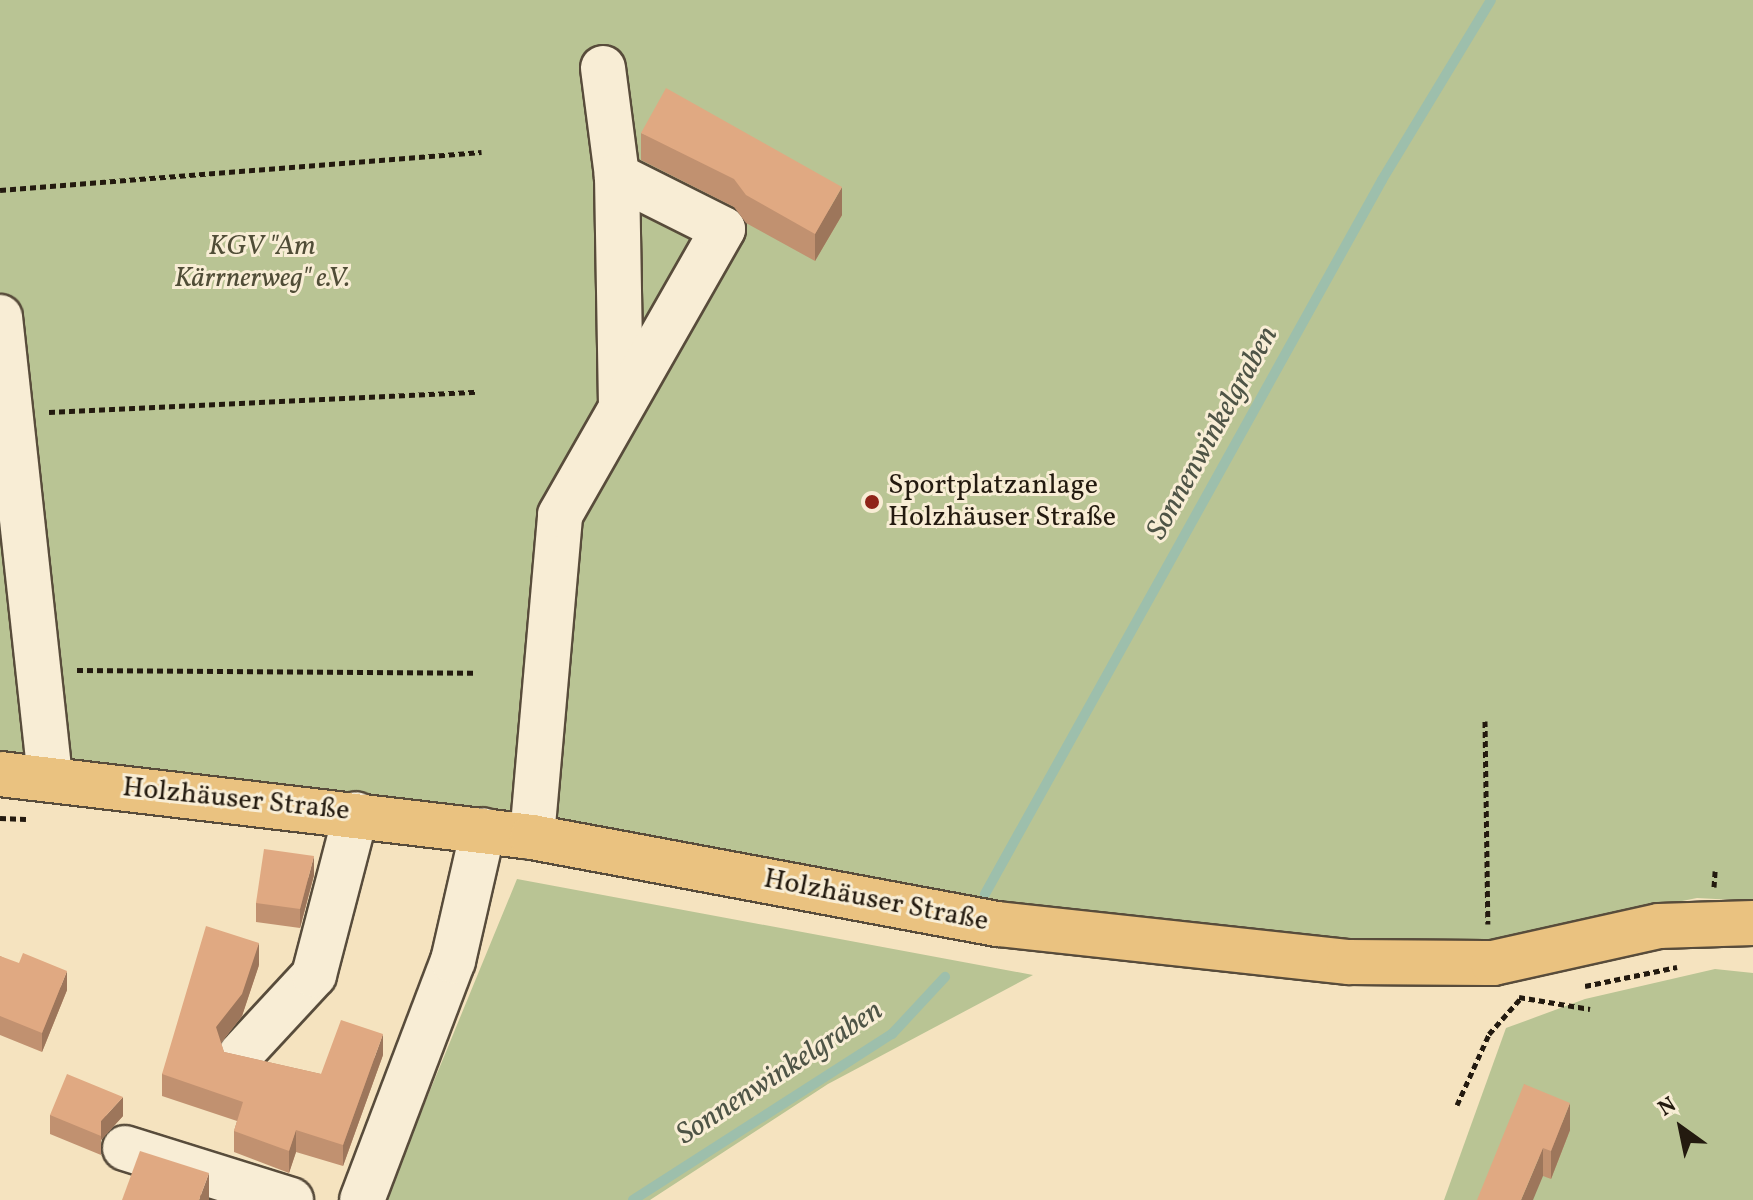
<!DOCTYPE html>
<meta charset="utf-8">
<style>
body{margin:0}
#map{position:relative;width:1753px;height:1200px;overflow:hidden;background:#f5e3bf;font-family:Vollkorn,serif}
div>[style]{position:absolute}
[style*='--x']{left:calc(var(--x)*1px);top:calc(var(--y)*1px);width:calc(var(--w)*1px);rotate:calc(var(--a)*1deg)}
.green>*{inset:0;background:#b9c494}
.stream>*{height:10px;margin:-5px;padding:0 5px;transform-origin:5px;border-radius:5px;background:#9dbfac}
.path>*{height:5px;margin-top:-2.5px;transform-origin:0;background:repeating-linear-gradient(90deg,#231a0f 0 6px,transparent 0 10px)}
.roads{filter:drop-shadow(2px 0 #584c3b) drop-shadow(-2px 0 #584c3b) drop-shadow(0 2px #584c3b) drop-shadow(0 -2px #584c3b)}
.minor>*{height:44px;margin:-22px;padding:0 22px;transform-origin:22px;border-radius:22px;background:#f8edd5}
.major>*{height:44px;margin:-22px;padding:0 22px;transform-origin:22px;border-radius:22px;background:#eac280}
.wall>*{inset:0;background:#c19170}
.shaded-wall>*{inset:0;background:#9d765b}
.building>*{inset:0;background:#e0a982}
.dots>*{width:22px;height:22px;translate:-50% -50%;box-sizing:border-box;border:4px solid #f8edd5;border-radius:50%}
span{translate:-50% -50%;white-space:nowrap;text-align:center;line-height:1.15;-webkit-text-stroke:6px #f8edd5;paint-order:stroke}
.park-label{font-size:28px;color:#504d37;font-style:italic}
.poi-label{font-size:28px;color:#231a0f}
.left{translate:0 -50%;text-align:left}
.street-label{font-size:28px;color:#231a0f}
.water-label{font-size:30px;color:#4e5446;font-style:italic}
.north{position:absolute;left:1641px;top:1088px;width:80px;height:80px;-webkit-text-stroke:6px #f8edd5;paint-order:stroke;rotate:327deg;font-size:22px;font-weight:700;line-height:32px;text-align:center;color:#231a0f}
.north::after{content:'';display:block;margin:auto;width:28px;height:36px;background:#231a0f;clip-path:polygon(50% 0,100% 100%,50% 72%,0 100%)}
</style>
<div id="map">
<div class="green">
<div style="clip-path:polygon(0 0,1753px 0,1753px 901px,1697px 898px,1488px 940px,1327px 941px,1004px 906px,0 755px)"></div>
<div style="clip-path:polygon(517px 879px,1033px 975px,828px 1084px,650px 1200px,385px 1200px)"></div>
<div style="clip-path:polygon(1715px 969px,1753px 973px,1753px 1200px,1444px 1200px,1506px 1028px,1585px 999px)"></div>
</div>
<div class="stream">
<div style="--x:985;--y:894;--w:817;--a:-60.92"></div>
<div style="--x:1382;--y:180;--w:210;--a:-58.8"></div>
<div style="--x:633;--y:1200;--w:308;--a:-32.7"></div>
<div style="--x:892;--y:1034;--w:78;--a:-47.1"></div>
</div>
<div class="path">
<div style="--x:0;--y:190;--w:483;--a:-4.5"></div>
<div style="--x:49;--y:412;--w:429;--a:-2.7"></div>
<div style="--x:77;--y:670;--w:397;--a:0.4"></div>
<div style="--x:1485;--y:721;--w:203;--a:89.2"></div>
<div style="--x:0;--y:818;--w:26;--a:2"></div>
<div style="--x:1714;--y:887;--w:16;--a:-86"></div>
<div style="--x:1585;--y:986;--w:94;--a:-11.7"></div>
<div style="--x:1519;--y:997;--w:72;--a:9.6"></div>
<div style="--x:1457;--y:1105;--w:78;--a:-65.7"></div>
<div style="--x:1489;--y:1034;--w:47;--a:-48.5"></div>
</div>
<div class="roads">
<div class="minor">
<div style="--x:603;--y:68;--w:109;--a:82.6"></div>
<div style="--x:617;--y:176;--w:226;--a:89"></div>
<div style="--x:0;--y:317;--w:465;--a:83.8"></div>
<div style="--x:532;--y:837;--w:323;--a:-85"></div>
<div style="--x:560;--y:515;--w:329;--a:-60.3"></div>
<div style="--x:723;--y:229;--w:119;--a:-153.4"></div>
<div style="--x:240;--y:1055;--w:109;--a:-47.2"></div>
<div style="--x:314;--y:975;--w:166;--a:-75.4"></div>
<div style="--x:125;--y:1148;--w:174;--a:17.4"></div>
<div style="--x:362;--y:1200;--w:256;--a:-69.2"></div>
<div style="--x:453;--y:961;--w:134;--a:-77.1"></div>
</div>
<div class="major">
<div style="--x:0;--y:774;--w:536;--a:6.75"></div>
<div style="--x:532;--y:837;--w:474;--a:10.6"></div>
<div style="--x:998;--y:924;--w:353;--a:6.2"></div>
<div style="--x:1349;--y:962;--w:144;--a:0.4"></div>
<div style="--x:1493;--y:963;--w:170;--a:-12.6"></div>
<div style="--x:1659;--y:926;--w:94;--a:-1.8"></div>
</div>
</div>
<div class="wall">
<div style="clip-path:polygon(641px 133px,842px 215px,815px 261px,746px 223px,734px 207px,641px 160px)"></div>
<div style="clip-path:polygon(314px 875px,300px 928px,256px 922px,256px 903px)"></div>
<div style="clip-path:polygon(0 956px,67px 990px,42px 1052px,0 1035px)"></div>
<div style="clip-path:polygon(259px 965px,242px 1016px,221px 1043px,224px 1052px,321px 1074px,383px 1055px,343px 1166px,296px 1152px,289px 1173px,234px 1152px,234px 1131px,237px 1121px,162px 1096px,162px 1074px)"></div>
<div style="clip-path:polygon(1524px 1084px,1570px 1130px,1551px 1179px,1543px 1176px)"></div>
<div style="clip-path:polygon(50px 1115px,123px 1116px,101px 1140px,101px 1155px,50px 1134px)"></div>
</div>
<div class="shaded-wall">
<div style="clip-path:polygon(842px 187px,842px 215px,815px 261px,815px 234px)"></div>
<div style="clip-path:polygon(314px 856px,314px 875px,300px 928px,300px 909px)"></div>
<div style="clip-path:polygon(259px 943px,259px 965px,242px 1016px,216px 1049px,216px 1027px)"></div>
<div style="clip-path:polygon(67px 971px,67px 990px,42px 1052px,42px 1033px)"></div>
<div style="clip-path:polygon(383px 1034px,383px 1055px,343px 1166px,343px 1145px)"></div>
<div style="clip-path:polygon(123px 1097px,123px 1116px,101px 1140px,101px 1121px)"></div>
<div style="clip-path:polygon(1570px 1103px,1570px 1130px,1551px 1179px,1551px 1151px)"></div>
<div style="clip-path:polygon(296px 1130px,296px 1152px,289px 1173px,289px 1151px)"></div>
<div style="clip-path:polygon(1543px 1148px,1543px 1176px,1533px 1200px,1521px 1200px)"></div>
<div style="clip-path:polygon(209px 1173px,209px 1200px,199px 1200px)"></div>
</div>
<div class="building">
<div style="clip-path:polygon(666px 88px,842px 187px,815px 234px,746px 195px,734px 179px,641px 133px)"></div>
<div style="clip-path:polygon(264px 849px,314px 856px,300px 909px,256px 903px)"></div>
<div style="clip-path:polygon(206px 926px,259px 943px,242px 994px,216px 1027px,224px 1052px,321px 1074px,341px 1020px,383px 1034px,343px 1145px,296px 1130px,289px 1151px,234px 1131px,243px 1102px,162px 1074px)"></div>
<div style="clip-path:polygon(23px 953px,67px 971px,42px 1033px,0 1016px,0 956px,19px 963px)"></div>
<div style="clip-path:polygon(67px 1074px,123px 1097px,101px 1121px,101px 1136px,50px 1115px)"></div>
<div style="clip-path:polygon(1524px 1084px,1570px 1103px,1551px 1151px,1543px 1148px,1521px 1200px,1477px 1200px)"></div>
<div style="clip-path:polygon(140px 1151px,209px 1173px,199px 1200px,122px 1200px)"></div>
</div>
<div class="dots">
<div style="left:872px;top:502px;background:#8f2418"></div>
</div>
<div class="park-label">
<span style="left:262px;top:263px">KGV "Am<br>Kärrnerweg" e.V.</span>
</div>
<div class="poi-label">
<span class="left" style="left:888px;top:502px">Sportplatzanlage<br>Holzhäuser Straße</span>
</div>
<div class="street-label">
<span style="left:236px;top:800px;rotate:6deg">Holzhäuser Straße</span>
<span style="left:876px;top:901px;rotate:11deg">Holzhäuser Straße</span>
</div>
<div class="water-label">
<span style="left:1213px;top:433px;rotate:-61deg">Sonnenwinkelgraben</span>
<span style="left:780px;top:1073px;rotate:-33deg">Sonnenwinkelgraben</span>
</div>
<div class="north">N</div>
</div>
